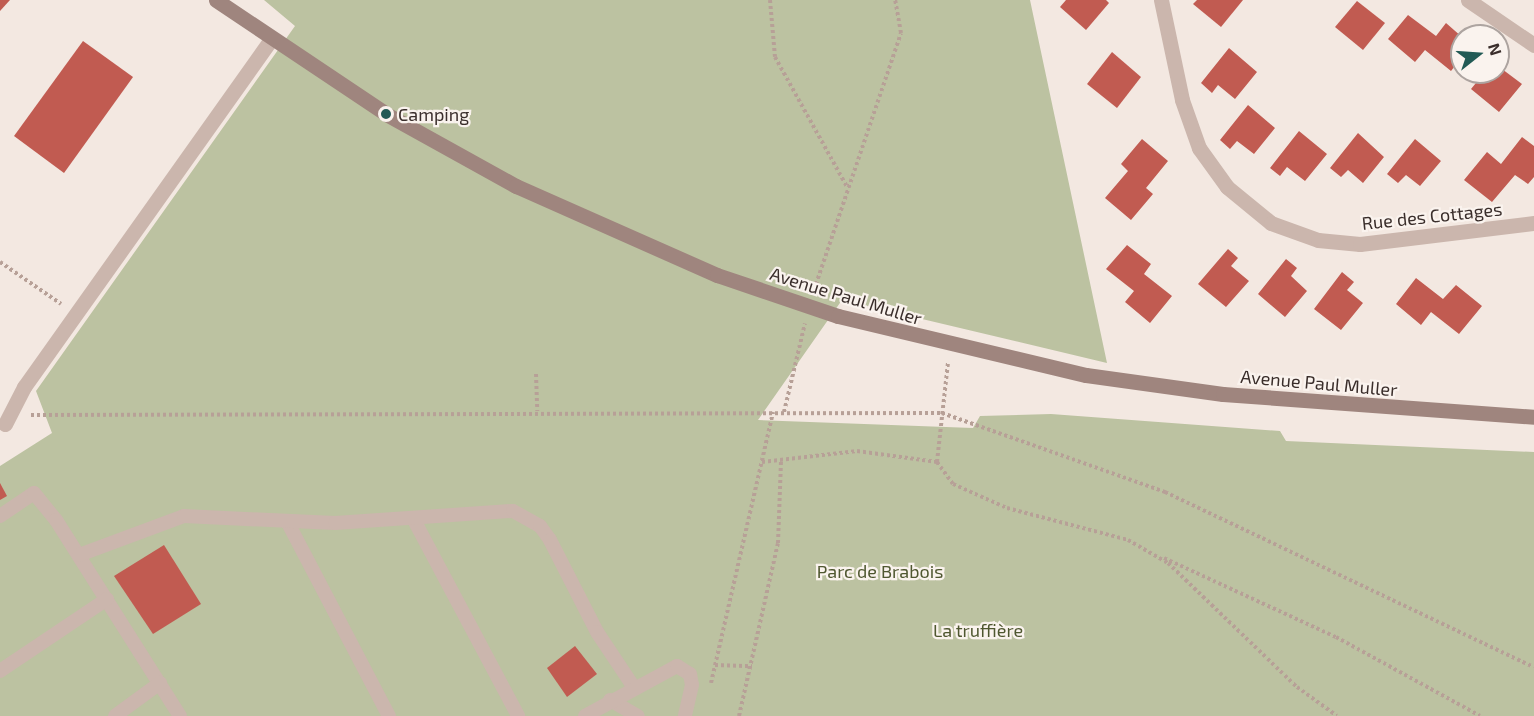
<!DOCTYPE html>
<meta charset="utf-8">
<style>
body{margin:0}
#map{position:relative;width:1534px;height:716px;overflow:hidden;background:#f3e8e1;font-family:"Exo 2",sans-serif}
div>[style]{position:absolute}
[style*='--x']{left:calc(var(--x)*1px);top:calc(var(--y)*1px);width:calc(var(--w)*1px);rotate:calc(var(--a)*1deg)}
.green>*{inset:0;background:#bcc2a1}
.building>*{inset:0;background:#c15b51}
.path>*{height:4px;margin-top:-2px;transform-origin:0;background:repeating-linear-gradient(90deg,#b7a097 0 3px,transparent 0 6px)}
.lane>*{height:14px;margin:-7px;padding:0 7px;transform-origin:7px;border-radius:7px;background:#cbb6ad}
.street>*{height:15px;margin:-7.5px;padding:0 7.5px;transform-origin:7.5px;border-radius:7.5px;background:#cbb6ad}
.secondary>*{height:15px;margin:-7.5px;padding:0 7.5px;transform-origin:7.5px;border-radius:7.5px;background:#9f857e}
.dots>*{width:16px;height:16px;translate:-50% -50%;box-sizing:border-box;border:3px solid #faf3ee;border-radius:50%}
span{translate:-50% -50%;white-space:nowrap;text-align:center;line-height:1.15;-webkit-text-stroke:4.5px #faf3ee;paint-order:stroke}
.poi-label{font-size:18px;color:#3a2e2b}
.left{translate:0 -50%;text-align:left}
.street-label{font-size:18px;color:#3a2e2b}
.park-label{font-size:18px;color:#4f5730}
.north{position:absolute;left:1450px;top:24px;width:60px;height:60px;box-sizing:border-box;background:#faf3ee;border:2px solid #ada4a0;border-radius:50%;rotate:73deg;font-size:16px;font-weight:700;line-height:24px;text-align:center;color:#3a2e2b}
.north::after{content:'';display:block;margin:auto;width:21px;height:27px;background:#225a55;clip-path:polygon(50% 0,100% 100%,50% 72%,0 100%)}
</style>
<div id="map">
<div class="green">
<div style="clip-path:polygon(264px 0,1030px 0,1107px 363px,842px 300px,758px 420px,973px 428px,980px 416px,1051px 414px,1280px 431px,1286px 441px,1534px 452px,1534px 716px,0 716px,0 466px,52px 433px,36px 391px,295px 26px)"></div>
</div>
<div class="building">
<div style="clip-path:polygon(0 0,10px 0,0 11px)"></div>
<div style="clip-path:polygon(1066px 0,1106px 0,1109px 3px,1086px 30px,1060px 7px)"></div>
<div style="clip-path:polygon(1197px 0,1243px 0,1221px 27px,1193px 4px)"></div>
<div style="clip-path:polygon(1357px 1px,1385px 23px,1363px 50px,1335px 27px)"></div>
<div style="clip-path:polygon(1408px 15px,1436px 36px,1446px 23px,1462px 37px,1462px 57px,1451px 71px,1425px 50px,1415px 62px,1388px 39px)"></div>
<div style="clip-path:polygon(83px 41px,133px 77px,64px 173px,14px 136px)"></div>
<div style="clip-path:polygon(1229px 48px,1257px 72px,1235px 99px,1218px 85px,1212px 93px,1201px 83px)"></div>
<div style="clip-path:polygon(1112px 52px,1141px 77px,1117px 108px,1087px 84px)"></div>
<div style="clip-path:polygon(1498px 66px,1522px 84px,1499px 112px,1471px 89px,1485px 72px,1498px 72px)"></div>
<div style="clip-path:polygon(1248px 105px,1275px 128px,1254px 154px,1237px 141px,1230px 149px,1220px 140px)"></div>
<div style="clip-path:polygon(1299px 131px,1327px 154px,1305px 181px,1287px 167px,1280px 176px,1270px 168px)"></div>
<div style="clip-path:polygon(1358px 133px,1384px 157px,1363px 183px,1348px 170px,1341px 177px,1330px 168px)"></div>
<div style="clip-path:polygon(1522px 137px,1534px 146px,1534px 177px,1528px 184px,1515px 175px,1492px 202px,1464px 180px,1487px 152px,1501px 164px)"></div>
<div style="clip-path:polygon(1142px 139px,1168px 161px,1146px 188px,1153px 194px,1131px 220px,1105px 198px,1128px 171px,1121px 164px)"></div>
<div style="clip-path:polygon(1415px 139px,1441px 161px,1420px 186px,1406px 175px,1398px 183px,1387px 174px)"></div>
<div style="clip-path:polygon(1127px 245px,1151px 264px,1144px 274px,1172px 296px,1150px 323px,1125px 302px,1134px 291px,1106px 269px)"></div>
<div style="clip-path:polygon(1228px 249px,1238px 258px,1231px 266px,1249px 281px,1226px 307px,1198px 284px)"></div>
<div style="clip-path:polygon(1286px 259px,1297px 268px,1291px 276px,1307px 291px,1285px 317px,1258px 294px)"></div>
<div style="clip-path:polygon(1342px 272px,1354px 282px,1347px 290px,1363px 303px,1341px 330px,1314px 309px)"></div>
<div style="clip-path:polygon(1416px 278px,1443px 299px,1456px 285px,1482px 306px,1459px 334px,1431px 312px,1421px 325px,1396px 304px)"></div>
<div style="clip-path:polygon(0 483px,7px 496px,0 500px)"></div>
<div style="clip-path:polygon(164px 545px,201px 604px,153px 634px,114px 576px)"></div>
<div style="clip-path:polygon(575px 646px,597px 674px,567px 697px,547px 668px)"></div>
</div>
<div class="path">
<div style="--x:770;--y:0;--w:57;--a:85"></div>
<div style="--x:775;--y:57;--w:149;--a:61"></div>
<div style="--x:0;--y:262;--w:74;--a:34.5"></div>
<div style="--x:814;--y:290;--w:271;--a:-71.3"></div>
<div style="--x:901;--y:33;--w:34;--a:-100"></div>
<div style="--x:536;--y:374;--w:37;--a:88"></div>
<div style="--x:784;--y:412;--w:91;--a:-76.7"></div>
<div style="--x:31;--y:415;--w:911;--a:-0.13"></div>
<div style="--x:942;--y:413;--w:237;--a:19.5"></div>
<div style="--x:1165;--y:492;--w:408;--a:25.4"></div>
<div style="--x:762;--y:462;--w:96;--a:-6.6"></div>
<div style="--x:857;--y:451;--w:81;--a:7.8"></div>
<div style="--x:937;--y:462;--w:27;--a:54"></div>
<div style="--x:953;--y:484;--w:59;--a:24"></div>
<div style="--x:1007;--y:508;--w:125;--a:14.8"></div>
<div style="--x:1128;--y:540;--w:46;--a:29.9"></div>
<div style="--x:1168;--y:563;--w:179;--a:43.9"></div>
<div style="--x:1297;--y:687;--w:49;--a:35.9"></div>
<div style="--x:937;--y:462;--w:101;--a:-83.7"></div>
<div style="--x:1164;--y:558;--w:189;--a:24.7"></div>
<div style="--x:1336;--y:637;--w:164;--a:28.7"></div>
<div style="--x:715;--y:665;--w:37;--a:2"></div>
<div style="--x:711;--y:683;--w:278;--a:-77.1"></div>
<div style="--x:739;--y:716;--w:177;--a:-77.3"></div>
<div style="--x:778;--y:543;--w:83;--a:-87.9"></div>
</div>
<div class="lane">
<div style="--x:0;--y:516;--w:41;--a:-34.1"></div>
<div style="--x:34;--y:493;--w:35;--a:51"></div>
<div style="--x:56;--y:520;--w:232;--a:57.7"></div>
<div style="--x:414;--y:520;--w:222;--a:62"></div>
<div style="--x:287;--y:521;--w:220;--a:62.4"></div>
<div style="--x:79;--y:555;--w:112;--a:-20.4"></div>
<div style="--x:184;--y:516;--w:151;--a:2.7"></div>
<div style="--x:335;--y:523;--w:178;--a:-3.9"></div>
<div style="--x:513;--y:511;--w:31;--a:29"></div>
<div style="--x:540;--y:526;--w:17;--a:54"></div>
<div style="--x:550;--y:540;--w:103;--a:62.9"></div>
<div style="--x:597;--y:632;--w:65;--a:56.3"></div>
<div style="--x:0;--y:671;--w:129;--a:-33.9"></div>
<div style="--x:610;--y:700;--w:32;--a:30"></div>
<div style="--x:115;--y:716;--w:56;--a:-36.3"></div>
<div style="--x:585;--y:716;--w:105;--a:-28.5"></div>
<div style="--x:677;--y:666;--w:15;--a:32"></div>
<div style="--x:690;--y:674;--w:11;--a:80"></div>
<div style="--x:692;--y:685;--w:32;--a:103"></div>
</div>
<div class="street">
<div style="--x:1161;--y:0;--w:102;--a:78.1"></div>
<div style="--x:1182;--y:100;--w:51;--a:70.5"></div>
<div style="--x:1199;--y:148;--w:48;--a:54.3"></div>
<div style="--x:1227;--y:187;--w:57;--a:39.3"></div>
<div style="--x:1271;--y:223;--w:50;--a:19.9"></div>
<div style="--x:1318;--y:240;--w:42;--a:5.4"></div>
<div style="--x:1360;--y:244;--w:175;--a:-6.9"></div>
<div style="--x:1468;--y:0;--w:80;--a:34.3"></div>
<div style="--x:5;--y:424;--w:42;--a:-62.8"></div>
<div style="--x:24;--y:387;--w:427;--a:-54.6"></div>
</div>
<div class="secondary">
<div style="--x:216;--y:0;--w:205;--a:33.8"></div>
<div style="--x:386;--y:114;--w:149;--a:29"></div>
<div style="--x:516;--y:186;--w:220;--a:23.9"></div>
<div style="--x:717;--y:275;--w:128;--a:18.7"></div>
<div style="--x:838;--y:316;--w:255;--a:13.4"></div>
<div style="--x:1086;--y:375;--w:138;--a:7.9"></div>
<div style="--x:1223;--y:394;--w:312;--a:4.2"></div>
</div>
<div class="dots">
<div style="left:386px;top:114px;background:#225a55"></div>
</div>
<div class="poi-label">
<span class="left" style="left:398px;top:114px">Camping</span>
</div>
<div class="street-label">
<span style="left:1432px;top:216px;rotate:-6deg">Rue des Cottages</span>
<span style="left:846px;top:296px;rotate:17deg">Avenue Paul Muller</span>
<span style="left:1319px;top:383px;rotate:5deg">Avenue Paul Muller</span>
</div>
<div class="park-label">
<span style="left:880px;top:571px">Parc de Brabois</span>
<span style="left:978px;top:630px">La truffière</span>
</div>
<div class="north">N</div>
</div>
